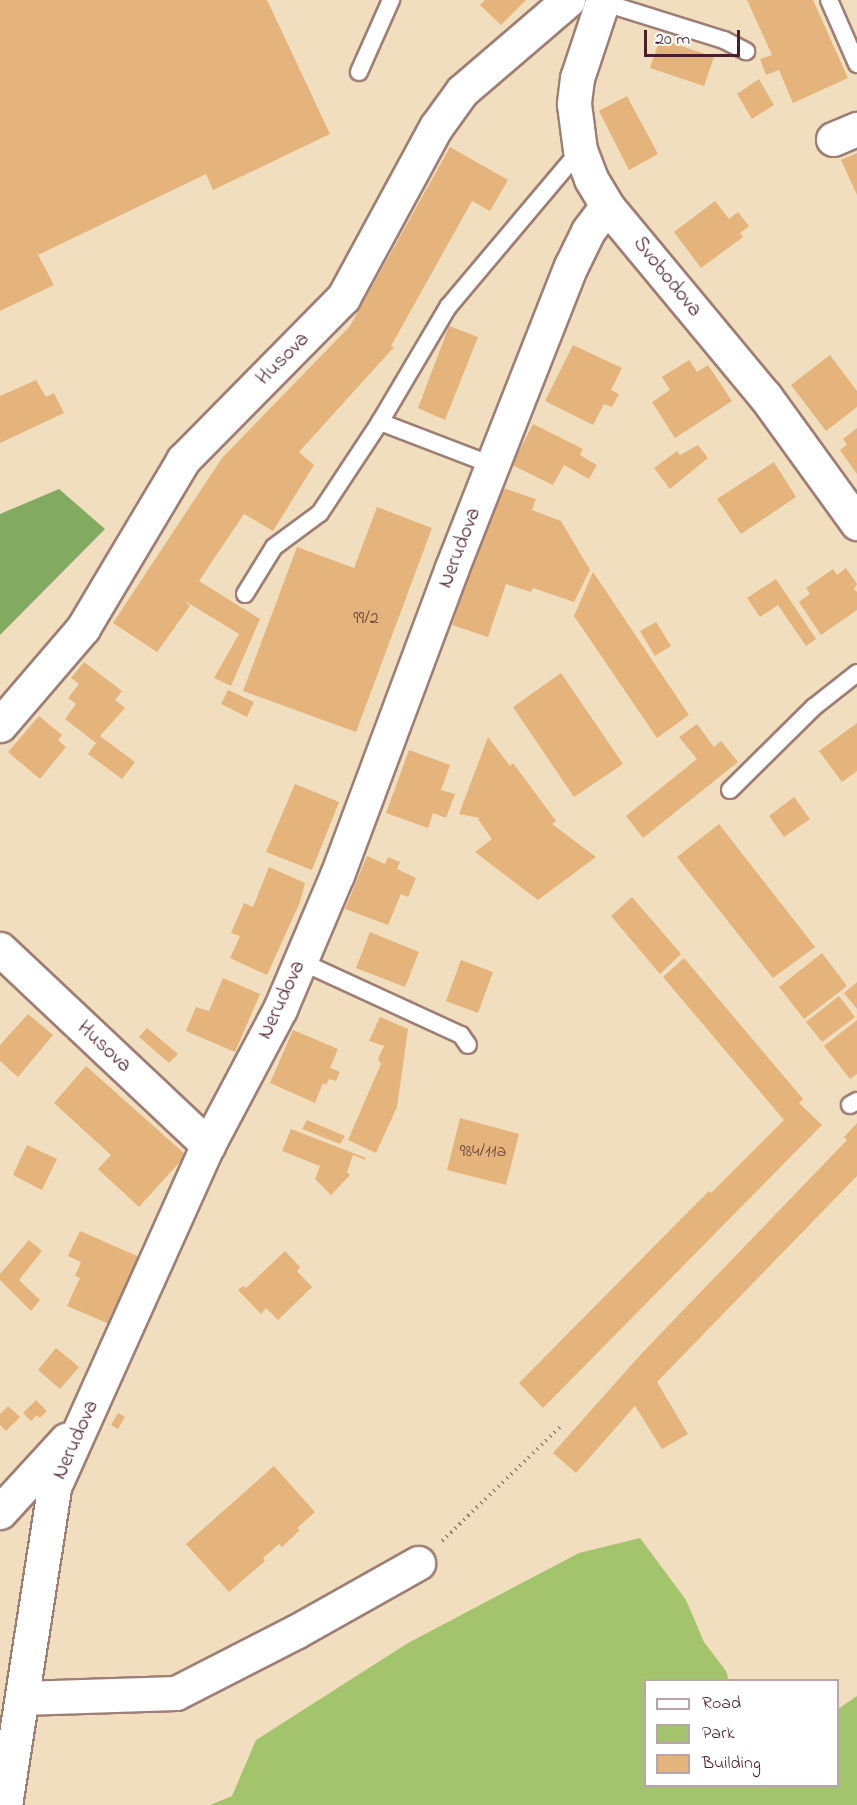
<!DOCTYPE html>
<style>
body{margin:0}
#map{position:relative;width:857px;height:1805px;overflow:hidden;background:#f1debf;font-family:"Indie Flower",sans-serif}
div>[style]{position:absolute}
[style*='--x']{left:calc(var(--x)*1px);top:calc(var(--y)*1px);width:calc(var(--w)*1px);rotate:calc(var(--a)*1deg)}
.green>*{inset:0;background:#a3c46d}
.forest>*{inset:0;background:#82aa60}
.building>*{inset:0;background:#e4b47c}
.path>*{height:4px;margin-top:-2px;transform-origin:0;background:repeating-linear-gradient(90deg,#9e7e75 0 1.5px,transparent 0 6px)}
.roads{filter:drop-shadow(2px 0 #9e7e75) drop-shadow(-2px 0 #9e7e75) drop-shadow(0 2px #9e7e75) drop-shadow(0 -2px #9e7e75)}
.service>*{height:16px;margin:-8px;padding:0 8px;transform-origin:8px;border-radius:8px;background:#fff}
.minor>*{height:33px;margin:-16.5px;padding:0 16.5px;transform-origin:16.5px;border-radius:16.5px;background:#fff}
span{translate:-50% -50%;white-space:nowrap;text-align:center;line-height:1.15;-webkit-text-stroke:4.5px #fff;paint-order:stroke}
.number-label{font-size:18px;color:#70443f}
.number-label span{-webkit-text-stroke-width:0}
.street-label{font-size:21px;color:#4a1f2b}
.legend{position:absolute;left:644px;top:1679px;width:195px;height:108px;box-sizing:border-box;background:#fff;border:2px solid #b7a5aa;margin:0;padding:8px 10px;list-style:none;font-size:18px;color:#4a1f2b}
.legend li{display:flex;align-items:center;gap:12px;height:30px}
.legend b{width:30px;border:2px solid #b7a5aa}
.scale{position:absolute;left:644px;top:30px;width:96px;height:27px;box-sizing:border-box;border:3px solid #4a1f2b;border-top:0;padding-left:8px;font-size:18px;line-height:21px;white-space:nowrap;color:#4a1f2b;-webkit-text-stroke:4px #fff;paint-order:stroke}
</style>
<div id="map">
<div class="green">
<div style="clip-path:polygon(640px 1538px,686px 1600px,704px 1642px,726px 1671px,729px 1680px,646px 1680px,646px 1786px,838px 1786px,838px 1709px,857px 1696px,857px 1805px,210px 1805px,232px 1796px,256px 1740px,408px 1643px,579px 1553px)"></div>
</div>
<div class="forest">
<div style="clip-path:polygon(59px 489px,105px 529px,0 635px,0 514px)"></div>
</div>
<div class="building">
<div style="clip-path:polygon(0 0,267px 0,330px 134px,213px 190px,206px 174px,38px 255px,54px 285px,0 311px)"></div>
<div style="clip-path:polygon(485px 0,526px 0,501px 25px,480px 5px)"></div>
<div style="clip-path:polygon(747px 0,813px 0,848px 78px,793px 103px,779px 70px,766px 75px,760px 59px,772px 55px)"></div>
<div style="clip-path:polygon(660px 39px,714px 57px,704px 86px,650px 68px)"></div>
<div style="clip-path:polygon(759px 79px,774px 105px,752px 119px,737px 94px)"></div>
<div style="clip-path:polygon(627px 96px,658px 154px,629px 170px,599px 111px)"></div>
<div style="clip-path:polygon(450px 147px,508px 180px,490px 211px,472px 201px,391px 346px,394px 347px,299px 452px,314px 465px,273px 531px,244px 514px,199px 581px,260px 619px,231px 686px,214px 678px,239px 634px,185px 601px,190px 606px,157px 652px,113px 623px,222px 458px,350px 326px)"></div>
<div style="clip-path:polygon(857px 153px,857px 195px,841px 160px)"></div>
<div style="clip-path:polygon(715px 201px,729px 219px,738px 212px,749px 226px,740px 233px,743px 237px,701px 268px,674px 232px)"></div>
<div style="clip-path:polygon(449px 326px,478px 337px,445px 420px,418px 408px)"></div>
<div style="clip-path:polygon(573px 345px,622px 368px,611px 390px,619px 394px,612px 407px,604px 404px,593px 425px,545px 401px)"></div>
<div style="clip-path:polygon(830px 355px,857px 391px,857px 407px,826px 431px,791px 385px)"></div>
<div style="clip-path:polygon(689px 360px,697px 372px,708px 365px,732px 401px,675px 438px,652px 402px,670px 390px,662px 377px)"></div>
<div style="clip-path:polygon(36px 380px,46px 397px,54px 393px,64px 413px,0 443px,0 396px)"></div>
<div style="clip-path:polygon(533px 424px,583px 449px,580px 455px,597px 465px,589px 479px,564px 465px,553px 485px,512px 465px)"></div>
<div style="clip-path:polygon(857px 428px,857px 474px,840px 450px,847px 445px,843px 439px)"></div>
<div style="clip-path:polygon(698px 445px,708px 458px,670px 489px,654px 468px,677px 451px,680px 455px)"></div>
<div style="clip-path:polygon(774px 462px,796px 497px,741px 534px,717px 499px)"></div>
<div style="clip-path:polygon(500px 487px,536px 499px,532px 510px,561px 521px,590px 570px,574px 602px,533px 588px,531px 592px,506px 584px,488px 637px,452px 625px)"></div>
<div style="clip-path:polygon(377px 507px,432px 528px,356px 732px,243px 691px,297px 547px,354px 568px)"></div>
<div style="clip-path:polygon(846px 568px,857px 584px,854px 589px,857px 592px,857px 610px,821px 635px,799px 602px,810px 594px,806px 588px,833px 569px,837px 575px)"></div>
<div style="clip-path:polygon(593px 572px,689px 715px,657px 738px,574px 616px)"></div>
<div style="clip-path:polygon(776px 579px,816px 639px,806px 646px,778px 605px,760px 617px,747px 598px)"></div>
<div style="clip-path:polygon(656px 622px,671px 646px,655px 656px,640px 631px)"></div>
<div style="clip-path:polygon(84px 662px,122px 691px,115px 700px,125px 708px,100px 736px,135px 762px,122px 779px,88px 754px,96px 743px,65px 719px,76px 704px,68px 698px,79px 684px,71px 678px)"></div>
<div style="clip-path:polygon(561px 673px,623px 764px,574px 797px,513px 707px)"></div>
<div style="clip-path:polygon(228px 690px,254px 702px,247px 717px,221px 704px)"></div>
<div style="clip-path:polygon(39px 716px,62px 735px,58px 740px,66px 747px,40px 779px,8px 752px)"></div>
<div style="clip-path:polygon(857px 723px,857px 771px,842px 782px,819px 751px)"></div>
<div style="clip-path:polygon(697px 724px,714px 747px,721px 741px,738px 762px,643px 838px,626px 816px,697px 759px,679px 737px)"></div>
<div style="clip-path:polygon(488px 737px,510px 766px,513px 763px,556px 821px,552px 824px,596px 857px,538px 900px,475px 852px,492px 839px,478px 819px,480px 818px,459px 814px)"></div>
<div style="clip-path:polygon(409px 750px,450px 765px,441px 790px,455px 794px,446px 818px,433px 813px,428px 828px,386px 813px)"></div>
<div style="clip-path:polygon(295px 784px,339px 802px,312px 870px,266px 852px)"></div>
<div style="clip-path:polygon(794px 797px,810px 819px,784px 837px,769px 816px)"></div>
<div style="clip-path:polygon(719px 824px,815px 947px,773px 978px,677px 857px)"></div>
<div style="clip-path:polygon(367px 856px,385px 864px,388px 857px,400px 862px,397px 869px,416px 878px,408px 897px,401px 894px,388px 925px,345px 909px)"></div>
<div style="clip-path:polygon(269px 867px,305px 883px,300px 902px,267px 975px,230px 958px,240px 936px,231px 933px,244px 903px,253px 907px)"></div>
<div style="clip-path:polygon(632px 897px,681px 954px,660px 974px,611px 916px)"></div>
<div style="clip-path:polygon(370px 932px,419px 952px,405px 987px,356px 968px)"></div>
<div style="clip-path:polygon(822px 953px,847px 986px,804px 1019px,779px 987px)"></div>
<div style="clip-path:polygon(684px 958px,803px 1099px,799px 1103px,822px 1125px,543px 1408px,519px 1383px,686px 1214px,709px 1191px,711px 1193px,784px 1120px,663px 977px)"></div>
<div style="clip-path:polygon(461px 960px,493px 972px,478px 1013px,446px 1001px)"></div>
<div style="clip-path:polygon(223px 978px,260px 994px,235px 1052px,186px 1031px,196px 1007px,209px 1011px)"></div>
<div style="clip-path:polygon(857px 982px,857px 1009px,844px 993px)"></div>
<div style="clip-path:polygon(839px 996px,855px 1017px,822px 1042px,806px 1022px)"></div>
<div style="clip-path:polygon(28px 1014px,53px 1035px,18px 1077px,0 1061px,0 1045px)"></div>
<div style="clip-path:polygon(380px 1017px,408px 1029px,397px 1107px,376px 1153px,348px 1140px,381px 1064px,378px 1059px,384px 1046px,369px 1041px)"></div>
<div style="clip-path:polygon(857px 1020px,857px 1074px,850px 1079px,824px 1046px)"></div>
<div style="clip-path:polygon(147px 1028px,178px 1054px,169px 1063px,139px 1037px)"></div>
<div style="clip-path:polygon(293px 1030px,338px 1049px,330px 1068px,340px 1072px,336px 1081px,329px 1079px,326px 1085px,323px 1083px,315px 1103px,270px 1083px)"></div>
<div style="clip-path:polygon(86px 1066px,186px 1155px,139px 1207px,98px 1169px,111px 1155px,54px 1103px)"></div>
<div style="clip-path:polygon(460px 1118px,519px 1134px,506px 1185px,447px 1170px)"></div>
<div style="clip-path:polygon(307px 1120px,345px 1136px,340px 1144px,302px 1129px)"></div>
<div style="clip-path:polygon(857px 1123px,857px 1176px,657px 1382px,688px 1434px,662px 1449px,635px 1406px,576px 1473px,553px 1453px,642px 1353px,847px 1140px,844px 1137px)"></div>
<div style="clip-path:polygon(291px 1129px,366px 1158px,365px 1160px,353px 1155px,347px 1172px,350px 1175px,331px 1195px,315px 1179px,320px 1166px,282px 1151px)"></div>
<div style="clip-path:polygon(27px 1145px,57px 1159px,42px 1190px,13px 1175px)"></div>
<div style="clip-path:polygon(80px 1231px,144px 1259px,114px 1326px,67px 1306px,80px 1278px,75px 1276px,81px 1262px,68px 1256px)"></div>
<div style="clip-path:polygon(29px 1240px,42px 1251px,19px 1280px,40px 1300px,31px 1311px,0 1280px,0 1274px)"></div>
<div style="clip-path:polygon(285px 1251px,300px 1267px,297px 1271px,312px 1287px,278px 1320px,266px 1308px,261px 1314px,238px 1290px,243px 1286px,246px 1288px)"></div>
<div style="clip-path:polygon(56px 1348px,79px 1367px,60px 1389px,38px 1370px)"></div>
<div style="clip-path:polygon(36px 1400px,47px 1411px,40px 1418px,37px 1415px,31px 1421px,23px 1413px)"></div>
<div style="clip-path:polygon(8px 1406px,20px 1417px,6px 1431px,0 1425px,0 1414px)"></div>
<div style="clip-path:polygon(118px 1413px,125px 1417px,118px 1429px,111px 1425px)"></div>
<div style="clip-path:polygon(274px 1466px,315px 1512px,297px 1528px,300px 1530px,282px 1547px,279px 1544px,263px 1558px,265px 1561px,229px 1592px,186px 1544px)"></div>
</div>
<div class="path">
<div style="--x:442;--y:1541;--w:164;--a:-44"></div>
</div>
<div class="roads">
<div class="service">
<div style="--x:829;--y:0;--w:70;--a:66.4"></div>
<div style="--x:602;--y:2;--w:128;--a:17.3"></div>
<div style="--x:724;--y:40;--w:25;--a:27"></div>
<div style="--x:359;--y:72;--w:79;--a:-66"></div>
<div style="--x:380;--y:422;--w:120;--a:21"></div>
<div style="--x:245;--y:594;--w:55;--a:-58.3"></div>
<div style="--x:274;--y:547;--w:57;--a:-36.5"></div>
<div style="--x:320;--y:513;--w:109;--a:-56.6"></div>
<div style="--x:380;--y:422;--w:134;--a:-59.4"></div>
<div style="--x:448;--y:307;--w:205;--a:-49.9"></div>
<div style="--x:730;--y:790;--w:118;--a:-44.7"></div>
<div style="--x:814;--y:707;--w:55;--a:-38.3"></div>
<div style="--x:300;--y:961;--w:177;--a:24.7"></div>
<div style="--x:461;--y:1035;--w:12;--a:55"></div>
<div style="--x:850;--y:1105;--w:8;--a:-30"></div>
</div>
<div class="minor">
<div style="--x:603;--y:0;--w:82;--a:108.4"></div>
<div style="--x:577;--y:78;--w:26;--a:97"></div>
<div style="--x:574;--y:104;--w:46;--a:82.6"></div>
<div style="--x:580;--y:150;--w:31;--a:69"></div>
<div style="--x:591;--y:179;--w:31;--a:59"></div>
<div style="--x:607;--y:206;--w:247;--a:50.3"></div>
<div style="--x:765;--y:396;--w:157;--a:54.1"></div>
<div style="--x:833;--y:139;--w:26;--a:-23"></div>
<div style="--x:0;--y:725;--w:128;--a:-49.4"></div>
<div style="--x:83;--y:628;--w:196;--a:-59.2"></div>
<div style="--x:183;--y:460;--w:228;--a:-45.4"></div>
<div style="--x:343;--y:298;--w:195;--a:-61.5"></div>
<div style="--x:436;--y:127;--w:44;--a:-54.2"></div>
<div style="--x:462;--y:91;--w:140;--a:-40.6"></div>
<div style="--x:0;--y:949;--w:286;--a:43.3"></div>
<div style="--x:0;--y:1512;--w:98;--a:-47.5"></div>
<div style="--x:22;--y:1698;--w:154;--a:-1.9"></div>
<div style="--x:176;--y:1693;--w:136;--a:-27.1"></div>
<div style="--x:297;--y:1631;--w:139;--a:-29.3"></div>
<div style="--x:5;--y:1805;--w:322;--a:-81.2"></div>
<div style="--x:54;--y:1487;--w:375;--a:-65.8"></div>
<div style="--x:208;--y:1145;--w:154;--a:-62.1"></div>
<div style="--x:280;--y:1009;--w:146;--a:-67"></div>
<div style="--x:337;--y:875;--w:326;--a:-69.5"></div>
<div style="--x:451;--y:570;--w:327;--a:-68.5"></div>
<div style="--x:571;--y:266;--w:39;--a:-64"></div>
<div style="--x:588;--y:231;--w:31;--a:-53"></div>
</div>
</div>
<div class="number-label">
<span style="left:366px;top:619px">99/2</span>
<span style="left:483px;top:1152px">984/11a</span>
</div>
<div class="street-label">
<span style="left:667px;top:277px;rotate:51deg">Svobodova</span>
<span style="left:283px;top:359px;rotate:-45deg">Husova</span>
<span style="left:460px;top:548px;rotate:-69deg">Nerudova</span>
<span style="left:282px;top:1000px;rotate:-65deg">Nerudova</span>
<span style="left:104px;top:1047px;rotate:43deg">Husova</span>
<span style="left:76px;top:1440px;rotate:-66deg">Nerudova</span>
</div>
<ul class="legend">
<li><b style="height:8px;background:#fff"></b>Road</li>
<li><b style="height:16px;background:#a3c46d"></b>Park</li>
<li><b style="height:16px;background:#e4b47c"></b>Building</li>
</ul>
<div class="scale">20 m</div>
</div>
